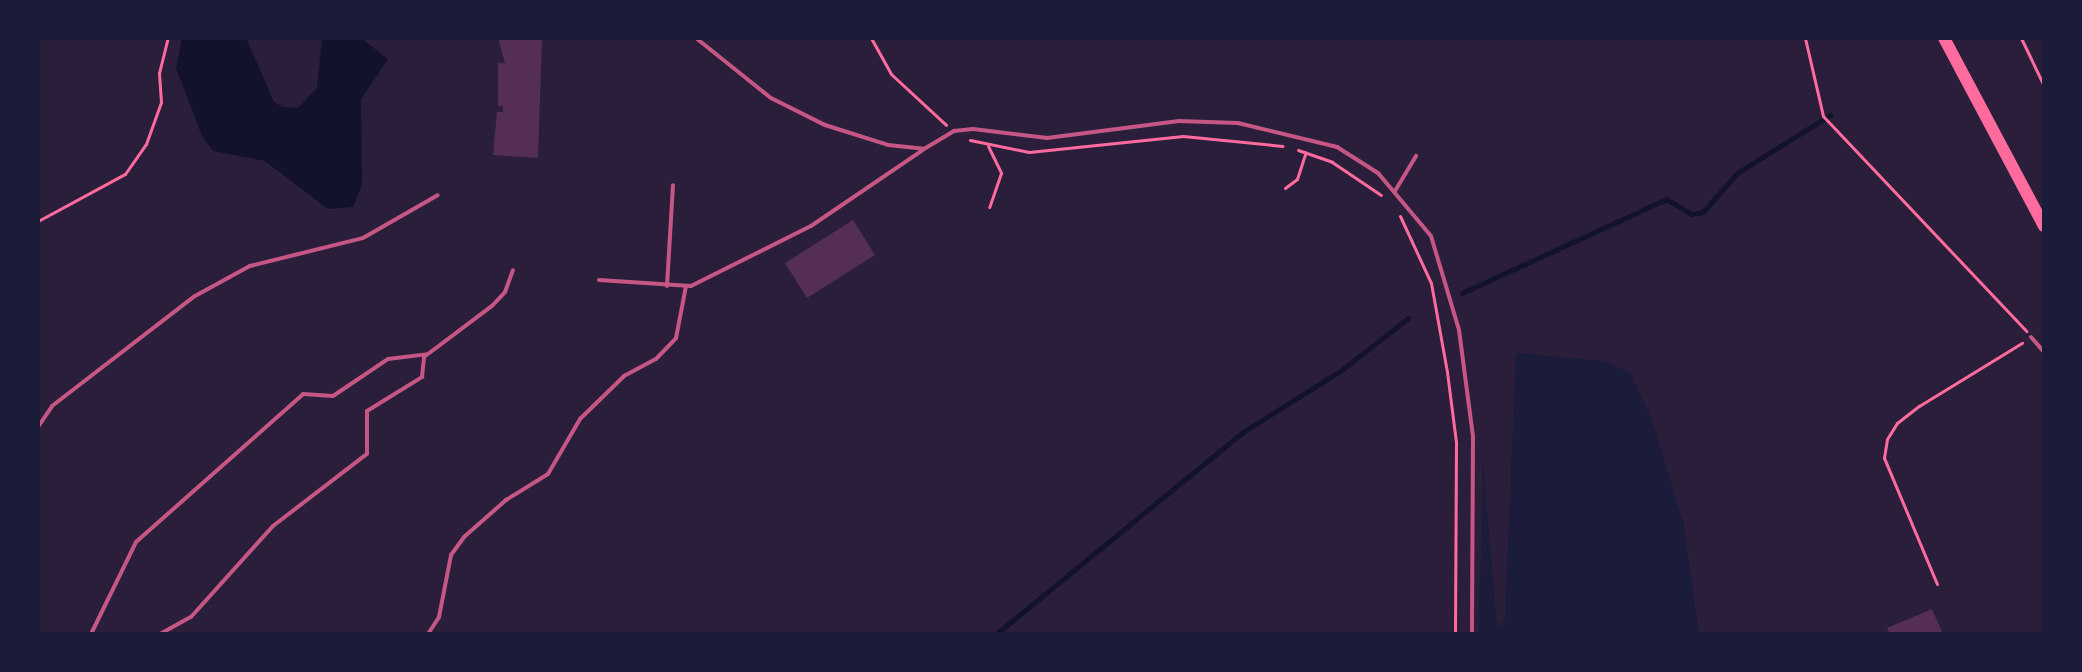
<!DOCTYPE html>
<style>
body{margin:0}
#map{position:relative;width:2082px;height:672px;overflow:hidden;background:#1b1b3a;font-family:"Nunito Sans",sans-serif}
div>[style]{position:absolute}
[style*='--x']{left:calc(var(--x)*1px);top:calc(var(--y)*1px);width:calc(var(--w)*1px);rotate:calc(var(--a)*1deg)}
.green>*{inset:0;background:#2a1e3b}
.water>*{inset:0;background:#12122b}
.stream>*{height:5px;margin:-2.5px;padding:0 2.5px;transform-origin:2.5px;border-radius:2.5px;background:#12122b}
.building>*{inset:0;background:#542f53}
.path>*{height:3px;margin:-1.5px;padding:0 1.5px;transform-origin:1.5px;border-radius:1.5px;background:#ff6b9d}
.service>*{height:4px;margin:-2px;padding:0 2px;transform-origin:2px;border-radius:2px;background:#c65784}
.trunk>*{height:12px;margin:-6px;padding:0 6px;transform-origin:6px;border-radius:6px;background:#ff6b9d}
span{translate:-50% -50%;white-space:nowrap;text-align:center;line-height:1.15;-webkit-text-stroke:8px #1b1b3a;paint-order:stroke}
.frame{position:absolute;inset:0;border:40px solid #1b1b3a;pointer-events:none}
</style>
<div id="map">
<div class="green">
<div style="clip-path:polygon(38px 38px,2044px 38px,2044px 634px,1699px 634px,1683px 521px,1651px 418px,1630px 372px,1604px 361px,1516px 353px,1505px 619px,1497px 628px,1483px 460px,1479px 634px,38px 634px)"></div>
</div>
<div class="water">
<div style="clip-path:polygon(182px 38px,246px 38px,274px 102px,283px 107px,298px 108px,317px 88px,322px 38px,361px 38px,388px 59px,361px 99px,362px 185px,353px 207px,328px 209px,265px 161px,213px 151px,202px 136px,176px 68px)"></div>
</div>
<div class="stream">
<div style="--x:1462;--y:293;--w:225;--a:-24.7"></div>
<div style="--x:1666;--y:199;--w:29;--a:31"></div>
<div style="--x:1691;--y:214;--w:12;--a:-9"></div>
<div style="--x:1703;--y:212;--w:52;--a:-48.9"></div>
<div style="--x:1737;--y:173;--w:110;--a:-31.9"></div>
<div style="--x:996;--y:634;--w:319;--a:-39.3"></div>
<div style="--x:1243;--y:432;--w:118;--a:-32.2"></div>
<div style="--x:1343;--y:369;--w:83;--a:-38.1"></div>
</div>
<div class="building">
<div style="clip-path:polygon(498px 38px,542px 38px,538px 158px,493px 155px,497px 112px,503px 112px,503px 106px,498px 106px,498px 63px,505px 63px)"></div>
<div style="clip-path:polygon(853px 220px,875px 255px,807px 298px,785px 263px)"></div>
<div style="clip-path:polygon(1932px 609px,1943px 634px,1890px 634px,1887px 628px)"></div>
</div>
<div class="path">
<div style="--x:98;--y:38;--w:48;--a:0"></div>
<div style="--x:871;--y:38;--w:41;--a:60.9"></div>
<div style="--x:891;--y:74;--w:75;--a:42.8"></div>
<div style="--x:1805;--y:38;--w:80;--a:77"></div>
<div style="--x:1823;--y:116;--w:296;--a:46.6"></div>
<div style="--x:2021;--y:38;--w:53;--a:64.4"></div>
<div style="--x:970;--y:140;--w:60;--a:11.5"></div>
<div style="--x:1029;--y:152;--w:155;--a:-5.9"></div>
<div style="--x:1183;--y:136;--w:100;--a:5.7"></div>
<div style="--x:988;--y:146;--w:30;--a:64"></div>
<div style="--x:1001;--y:173;--w:36;--a:109"></div>
<div style="--x:1298;--y:150;--w:36;--a:19"></div>
<div style="--x:1332;--y:162;--w:59;--a:34"></div>
<div style="--x:1285;--y:188;--w:15;--a:-37"></div>
<div style="--x:1297;--y:179;--w:28;--a:-72"></div>
<div style="--x:1400;--y:216;--w:74;--a:65.2"></div>
<div style="--x:1431;--y:283;--w:90;--a:79.8"></div>
<div style="--x:1447;--y:372;--w:71;--a:82.7"></div>
<div style="--x:1456;--y:442;--w:192;--a:90.3"></div>
<div style="--x:38;--y:221;--w:99;--a:-28.4"></div>
<div style="--x:125;--y:174;--w:37;--a:-55"></div>
<div style="--x:146;--y:144;--w:45;--a:-70.3"></div>
<div style="--x:161;--y:102;--w:29;--a:-94"></div>
<div style="--x:159;--y:73;--w:36;--a:-76"></div>
<div style="--x:1937;--y:584;--w:137;--a:-112.8"></div>
<div style="--x:1884;--y:458;--w:19;--a:-81"></div>
<div style="--x:1887;--y:439;--w:19;--a:-58"></div>
<div style="--x:1897;--y:423;--w:28;--a:-38"></div>
<div style="--x:1919;--y:406;--w:121;--a:-31.5"></div>
</div>
<div class="service">
<div style="--x:696;--y:38;--w:96;--a:38.7"></div>
<div style="--x:771;--y:98;--w:60;--a:26.6"></div>
<div style="--x:825;--y:125;--w:66;--a:17.6"></div>
<div style="--x:888;--y:145;--w:36;--a:6"></div>
<div style="--x:924;--y:149;--w:35;--a:-31"></div>
<div style="--x:954;--y:131;--w:19;--a:-6"></div>
<div style="--x:973;--y:129;--w:75;--a:6.9"></div>
<div style="--x:1047;--y:138;--w:133;--a:-7.3"></div>
<div style="--x:1179;--y:121;--w:59;--a:1.9"></div>
<div style="--x:1238;--y:123;--w:102;--a:13.6"></div>
<div style="--x:1337;--y:147;--w:49;--a:32.4"></div>
<div style="--x:1378;--y:173;--w:82;--a:49.9"></div>
<div style="--x:1431;--y:236;--w:98;--a:73.4"></div>
<div style="--x:1459;--y:330;--w:107;--a:82.5"></div>
<div style="--x:1473;--y:436;--w:198;--a:90.3"></div>
<div style="--x:1395;--y:191;--w:41;--a:-59"></div>
<div style="--x:599;--y:280;--w:92;--a:3.7"></div>
<div style="--x:691;--y:286;--w:134;--a:-26.6"></div>
<div style="--x:811;--y:226;--w:135;--a:-34.2"></div>
<div style="--x:667;--y:286;--w:101;--a:-86.6"></div>
<div style="--x:2031;--y:337;--w:20;--a:49"></div>
<div style="--x:38;--y:427;--w:25;--a:-56"></div>
<div style="--x:52;--y:406;--w:180;--a:-37.6"></div>
<div style="--x:195;--y:296;--w:63;--a:-28.6"></div>
<div style="--x:250;--y:266;--w:116;--a:-13.9"></div>
<div style="--x:363;--y:238;--w:86;--a:-29.8"></div>
<div style="--x:91;--y:634;--w:102;--a:-63.9"></div>
<div style="--x:136;--y:542;--w:223;--a:-41.5"></div>
<div style="--x:303;--y:394;--w:30;--a:4"></div>
<div style="--x:333;--y:396;--w:66;--a:-33.9"></div>
<div style="--x:388;--y:359;--w:38;--a:-7"></div>
<div style="--x:160;--y:634;--w:35;--a:-29"></div>
<div style="--x:191;--y:617;--w:122;--a:-48"></div>
<div style="--x:273;--y:526;--w:118;--a:-37.5"></div>
<div style="--x:367;--y:454;--w:43;--a:-90"></div>
<div style="--x:367;--y:411;--w:65;--a:-31.7"></div>
<div style="--x:422;--y:377;--w:20;--a:-84"></div>
<div style="--x:424;--y:357;--w:85;--a:-36.9"></div>
<div style="--x:492;--y:306;--w:19;--a:-47"></div>
<div style="--x:505;--y:292;--w:23;--a:-70"></div>
<div style="--x:428;--y:634;--w:20;--a:-57"></div>
<div style="--x:439;--y:617;--w:63;--a:-79"></div>
<div style="--x:451;--y:555;--w:22;--a:-54"></div>
<div style="--x:464;--y:537;--w:56;--a:-41.4"></div>
<div style="--x:506;--y:500;--w:49;--a:-31.8"></div>
<div style="--x:548;--y:474;--w:64;--a:-59.8"></div>
<div style="--x:580;--y:419;--w:62;--a:-44.3"></div>
<div style="--x:624;--y:376;--w:36;--a:-28"></div>
<div style="--x:656;--y:359;--w:29;--a:-46"></div>
<div style="--x:676;--y:338;--w:53;--a:-79.1"></div>
</div>
<div class="trunk">
<div style="--x:1944;--y:38;--w:213;--a:62"></div>
</div>
<div class="frame"></div>
</div>
